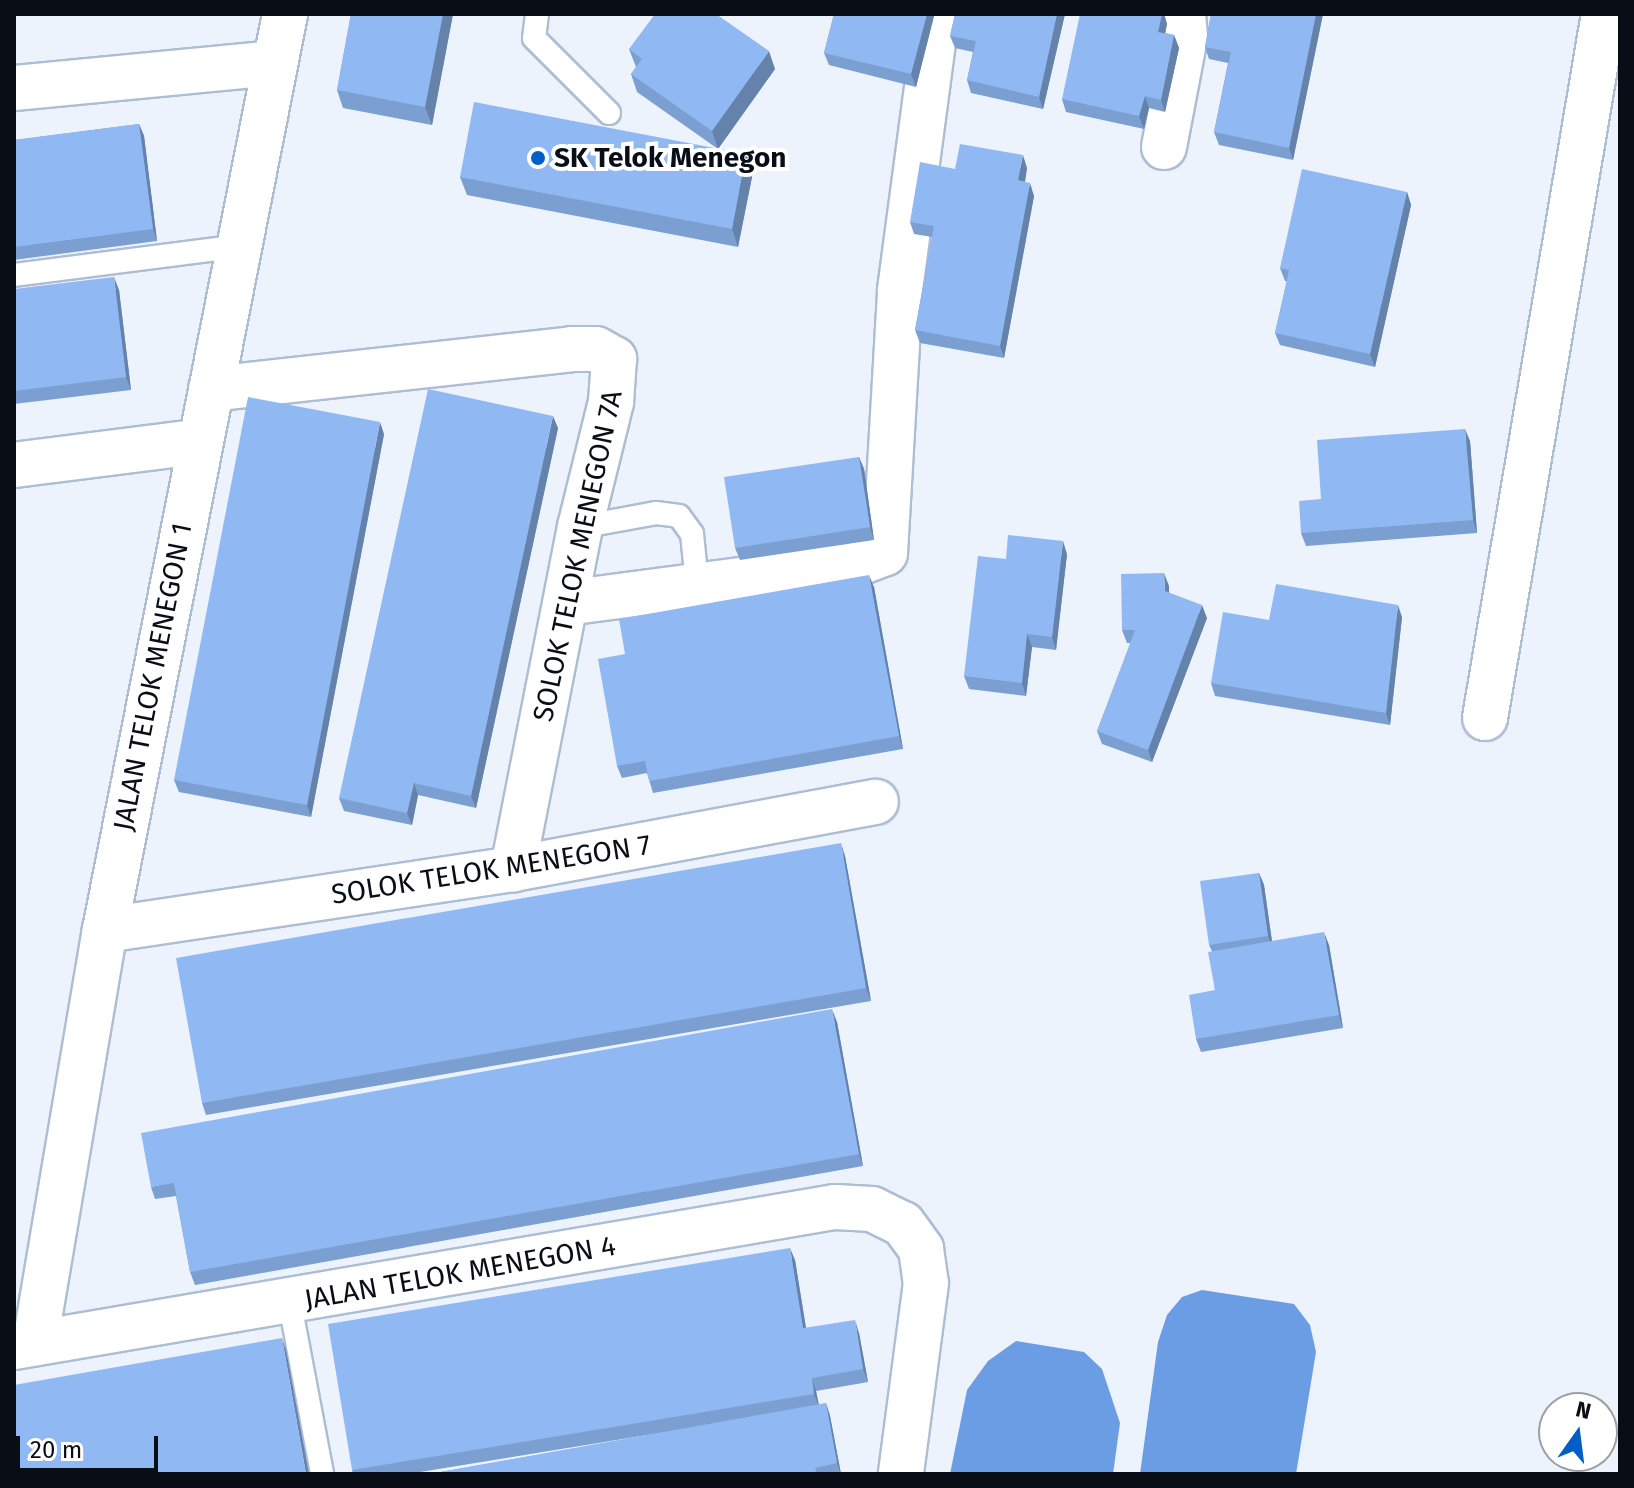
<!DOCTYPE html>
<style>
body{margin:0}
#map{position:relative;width:1634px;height:1488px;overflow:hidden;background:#edf3fd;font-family:"Fira Sans",sans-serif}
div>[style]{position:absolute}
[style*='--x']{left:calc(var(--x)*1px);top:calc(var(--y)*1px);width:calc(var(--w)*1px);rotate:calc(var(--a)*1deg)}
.water>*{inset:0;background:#6b9de4}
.roads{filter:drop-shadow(2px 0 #adbdd4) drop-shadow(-2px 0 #adbdd4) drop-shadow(0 2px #adbdd4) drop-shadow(0 -2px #adbdd4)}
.service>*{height:22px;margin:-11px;padding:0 11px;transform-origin:11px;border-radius:11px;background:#fff}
.minor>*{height:44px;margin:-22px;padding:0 22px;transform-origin:22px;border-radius:22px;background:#fff}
.wall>*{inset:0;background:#7c9fd2}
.shaded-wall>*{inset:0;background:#6582ab}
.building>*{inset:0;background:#90b9f4}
.dots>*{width:22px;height:22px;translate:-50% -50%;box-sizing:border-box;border:4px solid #fff;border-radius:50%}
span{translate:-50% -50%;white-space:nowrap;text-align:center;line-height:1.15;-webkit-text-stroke:8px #fff;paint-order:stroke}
.poi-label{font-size:28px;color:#090e16;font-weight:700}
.left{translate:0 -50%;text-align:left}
.street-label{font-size:28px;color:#090e16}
.frame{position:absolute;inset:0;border:16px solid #090e16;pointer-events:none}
.north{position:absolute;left:1538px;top:1392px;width:80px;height:80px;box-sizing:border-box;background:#fff;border:2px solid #9d9fa2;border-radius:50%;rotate:14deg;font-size:22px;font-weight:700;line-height:32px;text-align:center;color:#090e16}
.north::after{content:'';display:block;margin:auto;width:28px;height:36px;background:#025ec7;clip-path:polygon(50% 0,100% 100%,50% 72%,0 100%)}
.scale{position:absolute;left:16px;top:1436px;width:142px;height:36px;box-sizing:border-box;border:4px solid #090e16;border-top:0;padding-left:10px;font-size:24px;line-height:28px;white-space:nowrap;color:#090e16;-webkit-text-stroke:6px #fff;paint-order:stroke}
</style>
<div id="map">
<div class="water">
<div style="clip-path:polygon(1202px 1290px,1294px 1304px,1310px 1325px,1316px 1352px,1296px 1474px,1140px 1474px,1158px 1342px,1167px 1315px,1182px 1297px)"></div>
<div style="clip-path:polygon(1016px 1341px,1084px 1352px,1102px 1369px,1120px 1423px,1113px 1474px,950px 1474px,967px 1390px,988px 1361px)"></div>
</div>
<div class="roads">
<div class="service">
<div style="--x:537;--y:14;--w:24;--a:97"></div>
<div style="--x:534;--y:38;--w:106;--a:45"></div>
<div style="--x:14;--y:275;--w:229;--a:-7.3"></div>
<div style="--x:580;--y:527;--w:77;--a:-10.4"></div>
<div style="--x:656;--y:513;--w:23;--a:7"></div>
<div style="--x:679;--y:516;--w:22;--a:54"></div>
<div style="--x:692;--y:534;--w:49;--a:84.2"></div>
<div style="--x:290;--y:1304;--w:173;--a:79.3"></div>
</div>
<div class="minor">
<div style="--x:14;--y:88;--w:262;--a:-5.5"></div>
<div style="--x:1164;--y:147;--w:112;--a:-79.2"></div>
<div style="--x:1185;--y:37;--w:23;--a:-95"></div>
<div style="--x:211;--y:389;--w:362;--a:-6.3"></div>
<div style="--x:571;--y:349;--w:25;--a:0"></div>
<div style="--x:596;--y:349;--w:21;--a:29"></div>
<div style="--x:614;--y:359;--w:43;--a:94"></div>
<div style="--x:611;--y:402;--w:129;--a:103.9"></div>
<div style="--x:580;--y:527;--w:349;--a:101.1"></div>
<div style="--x:14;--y:465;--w:184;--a:-7.2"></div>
<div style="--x:566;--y:603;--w:290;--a:-7.5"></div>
<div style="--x:854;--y:565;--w:33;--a:-21"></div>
<div style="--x:885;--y:553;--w:263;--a:-86.7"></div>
<div style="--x:900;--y:290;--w:278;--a:-82.4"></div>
<div style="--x:1485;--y:718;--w:714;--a:-80.41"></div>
<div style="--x:105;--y:930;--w:413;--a:-8.5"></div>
<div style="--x:513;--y:869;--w:369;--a:-10.5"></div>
<div style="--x:35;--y:1343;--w:419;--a:-80.4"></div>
<div style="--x:105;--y:930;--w:934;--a:-78.88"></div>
<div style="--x:14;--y:1347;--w:833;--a:-9.68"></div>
<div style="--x:835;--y:1207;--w:37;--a:3"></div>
<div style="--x:872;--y:1209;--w:34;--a:26"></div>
<div style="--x:903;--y:1224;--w:31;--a:54"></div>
<div style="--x:921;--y:1249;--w:34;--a:82"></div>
<div style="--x:926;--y:1283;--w:193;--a:97.5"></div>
</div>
</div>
<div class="wall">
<div style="clip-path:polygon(351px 14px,453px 14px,432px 125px,343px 108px,337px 90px)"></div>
<div style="clip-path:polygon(834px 14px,933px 14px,934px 16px,916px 87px,829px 65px,824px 53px)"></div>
<div style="clip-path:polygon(955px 14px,1065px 14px,1043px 109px,971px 93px,967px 80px,973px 52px,955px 48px,950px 36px)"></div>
<div style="clip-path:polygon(1164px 14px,1167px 24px,1165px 33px,1174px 35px,1179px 48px,1165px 112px,1149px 108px,1144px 129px,1066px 112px,1062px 99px)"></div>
<div style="clip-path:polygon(1211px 14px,1323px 14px,1293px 160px,1219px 145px,1214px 132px,1228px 63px,1209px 59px,1205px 47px)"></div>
<div style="clip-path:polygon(629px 49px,775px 69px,718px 149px,746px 154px,753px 172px,738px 247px,467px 195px,460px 177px,718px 149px,637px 92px,631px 74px,636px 67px)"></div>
<div style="clip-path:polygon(139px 124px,144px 136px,157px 241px,14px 260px,14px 140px)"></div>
<div style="clip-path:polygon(1027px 168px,1025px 182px,1034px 196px,1004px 358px,920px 343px,915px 330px,932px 237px,914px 234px,910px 222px,955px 169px)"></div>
<div style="clip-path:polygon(1407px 192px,1411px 205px,1375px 367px,1280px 345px,1275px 333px,1287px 281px,1285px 281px,1280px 268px)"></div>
<div style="clip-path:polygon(14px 289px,119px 290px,131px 390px,14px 404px)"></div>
<div style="clip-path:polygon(558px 428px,476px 808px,418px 795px,412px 825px,344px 811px,339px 798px)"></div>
<div style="clip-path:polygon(384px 434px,311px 817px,179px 792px,174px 780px)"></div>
<div style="clip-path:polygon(1470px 441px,1477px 533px,1306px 546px,1301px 533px,1321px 499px)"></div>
<div style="clip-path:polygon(859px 457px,864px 469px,874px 540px,740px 560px,735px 548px)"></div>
<div style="clip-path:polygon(1067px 554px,1056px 650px,1032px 647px,1026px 696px,969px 689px,964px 676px,1006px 559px)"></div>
<div style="clip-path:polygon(1169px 586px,1169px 593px,1207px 618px,1152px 762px,1102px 744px,1097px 731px,1131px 643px,1127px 643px,1122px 630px)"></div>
<div style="clip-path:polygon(874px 587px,903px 749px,653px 793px,647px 773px,622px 778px,617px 766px,625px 654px)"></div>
<div style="clip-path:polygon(1402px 617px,1390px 725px,1215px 696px,1211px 683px,1269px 620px)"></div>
<div style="clip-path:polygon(845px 856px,871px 1001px,206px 1115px,202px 1103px)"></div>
<div style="clip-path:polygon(1259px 873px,1264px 885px,1272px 941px,1329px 945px,1343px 1028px,1201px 1052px,1196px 1039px,1215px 990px,1212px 951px,1209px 945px)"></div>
<div style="clip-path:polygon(837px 1022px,863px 1166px,195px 1285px,190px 1272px,176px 1196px,155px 1199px,151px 1187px)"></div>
<div style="clip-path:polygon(795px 1260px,806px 1328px,859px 1333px,868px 1382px,816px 1391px,819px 1405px,826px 1403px,830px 1416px,841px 1474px,429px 1474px,678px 1430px,408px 1474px,353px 1474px,352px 1470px)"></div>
</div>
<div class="shaded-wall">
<div style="clip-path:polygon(443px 14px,453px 14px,432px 125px,425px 107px)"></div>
<div style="clip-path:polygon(927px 14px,933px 14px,934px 16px,916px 87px,911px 74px)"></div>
<div style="clip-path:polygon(1057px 14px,1065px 14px,1043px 109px,1039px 97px)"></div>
<div style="clip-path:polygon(1162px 14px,1164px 14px,1167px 24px,1163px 44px,1158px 32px)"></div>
<div style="clip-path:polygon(1316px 14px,1323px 14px,1293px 160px,1289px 148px)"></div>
<div style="clip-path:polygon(1174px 35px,1179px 48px,1165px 112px,1161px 100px)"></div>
<div style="clip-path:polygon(769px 51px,775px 69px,718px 149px,712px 131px)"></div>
<div style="clip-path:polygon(1145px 96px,1149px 108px,1144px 129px,1139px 116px)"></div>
<div style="clip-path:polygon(139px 124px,144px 136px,157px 241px,153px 229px)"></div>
<div style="clip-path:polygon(746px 154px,753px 172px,738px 247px,732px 229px)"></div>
<div style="clip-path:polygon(1023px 155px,1027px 168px,1023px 193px,1018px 180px)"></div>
<div style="clip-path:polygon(1030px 183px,1034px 196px,1004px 358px,1000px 346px)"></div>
<div style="clip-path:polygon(1407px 192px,1411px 205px,1375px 367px,1370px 354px)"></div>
<div style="clip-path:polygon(114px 277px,119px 290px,131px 390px,126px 377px)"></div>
<div style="clip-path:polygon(553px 416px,558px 428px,476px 808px,471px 796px)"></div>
<div style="clip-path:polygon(380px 422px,384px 434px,311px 817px,307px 805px)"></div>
<div style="clip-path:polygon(1465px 429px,1470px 441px,1477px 533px,1473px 520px)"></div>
<div style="clip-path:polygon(859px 457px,864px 469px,874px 540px,870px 527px)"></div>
<div style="clip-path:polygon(1063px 541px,1067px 554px,1056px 650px,1052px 637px)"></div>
<div style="clip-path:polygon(1164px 573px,1169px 586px,1169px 603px,1165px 591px)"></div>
<div style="clip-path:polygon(869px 575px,874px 587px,903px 749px,899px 736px)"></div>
<div style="clip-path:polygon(1202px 605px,1207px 618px,1152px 762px,1148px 750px)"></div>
<div style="clip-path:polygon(1398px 605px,1402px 617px,1390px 725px,1386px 713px)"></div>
<div style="clip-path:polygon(1027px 634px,1032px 647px,1026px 696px,1022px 683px)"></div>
<div style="clip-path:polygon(414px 783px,418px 795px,412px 825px,407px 813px)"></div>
<div style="clip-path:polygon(841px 843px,845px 856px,871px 1001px,866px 988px)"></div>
<div style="clip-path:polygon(1259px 873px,1264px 885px,1273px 949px,1268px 936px)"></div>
<div style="clip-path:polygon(1324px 932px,1329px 945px,1343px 1028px,1339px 1015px)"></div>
<div style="clip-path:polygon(832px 1009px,837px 1022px,863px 1166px,859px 1154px)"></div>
<div style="clip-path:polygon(790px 1248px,795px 1260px,808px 1341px,803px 1328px)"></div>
<div style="clip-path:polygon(855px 1320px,859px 1333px,868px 1382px,863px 1369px)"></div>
<div style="clip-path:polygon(282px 1338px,286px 1350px,309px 1474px,306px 1474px)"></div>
<div style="clip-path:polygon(812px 1378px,816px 1391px,819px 1407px,814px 1394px)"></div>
<div style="clip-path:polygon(826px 1403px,830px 1416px,841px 1474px,837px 1463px)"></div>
</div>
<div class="building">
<div style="clip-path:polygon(351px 14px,443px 14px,425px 107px,337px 90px)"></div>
<div style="clip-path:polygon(655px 14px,716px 14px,769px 51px,712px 131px,631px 74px,642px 59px,629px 49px)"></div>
<div style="clip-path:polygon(834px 14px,927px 14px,911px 74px,824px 53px)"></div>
<div style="clip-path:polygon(955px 14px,1057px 14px,1039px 97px,967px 80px,976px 41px,950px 36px)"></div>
<div style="clip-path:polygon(1080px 14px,1162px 14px,1158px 32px,1174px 35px,1161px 100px,1145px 96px,1139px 116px,1062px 99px)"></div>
<div style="clip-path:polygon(1211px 14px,1316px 14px,1289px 148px,1214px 132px,1231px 52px,1205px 47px)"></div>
<div style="clip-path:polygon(474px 102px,746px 154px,732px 229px,460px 177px)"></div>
<div style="clip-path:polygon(139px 124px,153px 229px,14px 247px,14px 140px)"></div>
<div style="clip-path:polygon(960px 144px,1023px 155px,1018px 180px,1030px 183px,1000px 346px,915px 330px,934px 226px,910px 222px,920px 162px,955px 169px)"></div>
<div style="clip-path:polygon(1302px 169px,1407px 192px,1370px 354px,1275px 333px,1289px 270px,1280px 268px)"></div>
<div style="clip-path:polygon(114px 277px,126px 377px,14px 391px,14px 289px)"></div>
<div style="clip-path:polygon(428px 389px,553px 416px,471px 796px,414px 783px,407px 813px,339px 798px)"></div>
<div style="clip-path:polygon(248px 397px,380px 422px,307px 805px,174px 780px)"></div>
<div style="clip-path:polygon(1465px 429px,1473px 520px,1301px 533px,1299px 501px,1321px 499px,1317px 440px)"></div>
<div style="clip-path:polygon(859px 457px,870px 527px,735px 548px,724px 477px)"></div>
<div style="clip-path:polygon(1008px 535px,1063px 541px,1052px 637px,1027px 634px,1022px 683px,964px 676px,978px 556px,1006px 559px)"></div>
<div style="clip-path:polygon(1164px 573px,1165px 591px,1202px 605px,1148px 750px,1097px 731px,1135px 630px,1122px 630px,1121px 574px)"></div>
<div style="clip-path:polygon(869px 575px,899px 736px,649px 781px,645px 761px,617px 766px,598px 659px,625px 654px,619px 619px)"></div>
<div style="clip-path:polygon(1276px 584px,1398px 605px,1386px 713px,1211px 683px,1223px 612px,1269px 620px)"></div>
<div style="clip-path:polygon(841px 843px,866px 988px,202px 1103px,176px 958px)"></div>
<div style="clip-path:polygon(1259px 873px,1268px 936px,1209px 945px,1200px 881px)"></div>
<div style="clip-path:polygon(1324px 932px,1339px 1015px,1196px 1039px,1189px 995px,1215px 990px,1208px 952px)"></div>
<div style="clip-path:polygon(832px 1009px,859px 1154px,190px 1272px,174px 1183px,151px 1187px,141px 1133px)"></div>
<div style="clip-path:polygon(790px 1248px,803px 1328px,855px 1320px,863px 1369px,812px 1378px,814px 1394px,352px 1470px,328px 1324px)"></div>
<div style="clip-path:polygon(282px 1338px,306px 1474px,14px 1474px,14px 1385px)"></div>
<div style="clip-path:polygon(826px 1403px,837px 1463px,815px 1468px,817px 1474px,429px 1474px)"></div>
</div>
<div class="dots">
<div style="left:538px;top:158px;background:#025ec7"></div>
</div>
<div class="poi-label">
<span class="left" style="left:554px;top:158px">SK Telok Menegon</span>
</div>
<div class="street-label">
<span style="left:578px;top:556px;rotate:-78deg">SOLOK TELOK MENEGON 7A</span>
<span style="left:153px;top:677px;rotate:-79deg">JALAN TELOK MENEGON 1</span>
<span style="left:491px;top:870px;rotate:-9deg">SOLOK TELOK MENEGON 7</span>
<span style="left:460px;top:1273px;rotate:-10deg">JALAN TELOK MENEGON 4</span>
</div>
<div class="frame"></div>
<div class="north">N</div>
<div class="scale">20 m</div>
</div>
